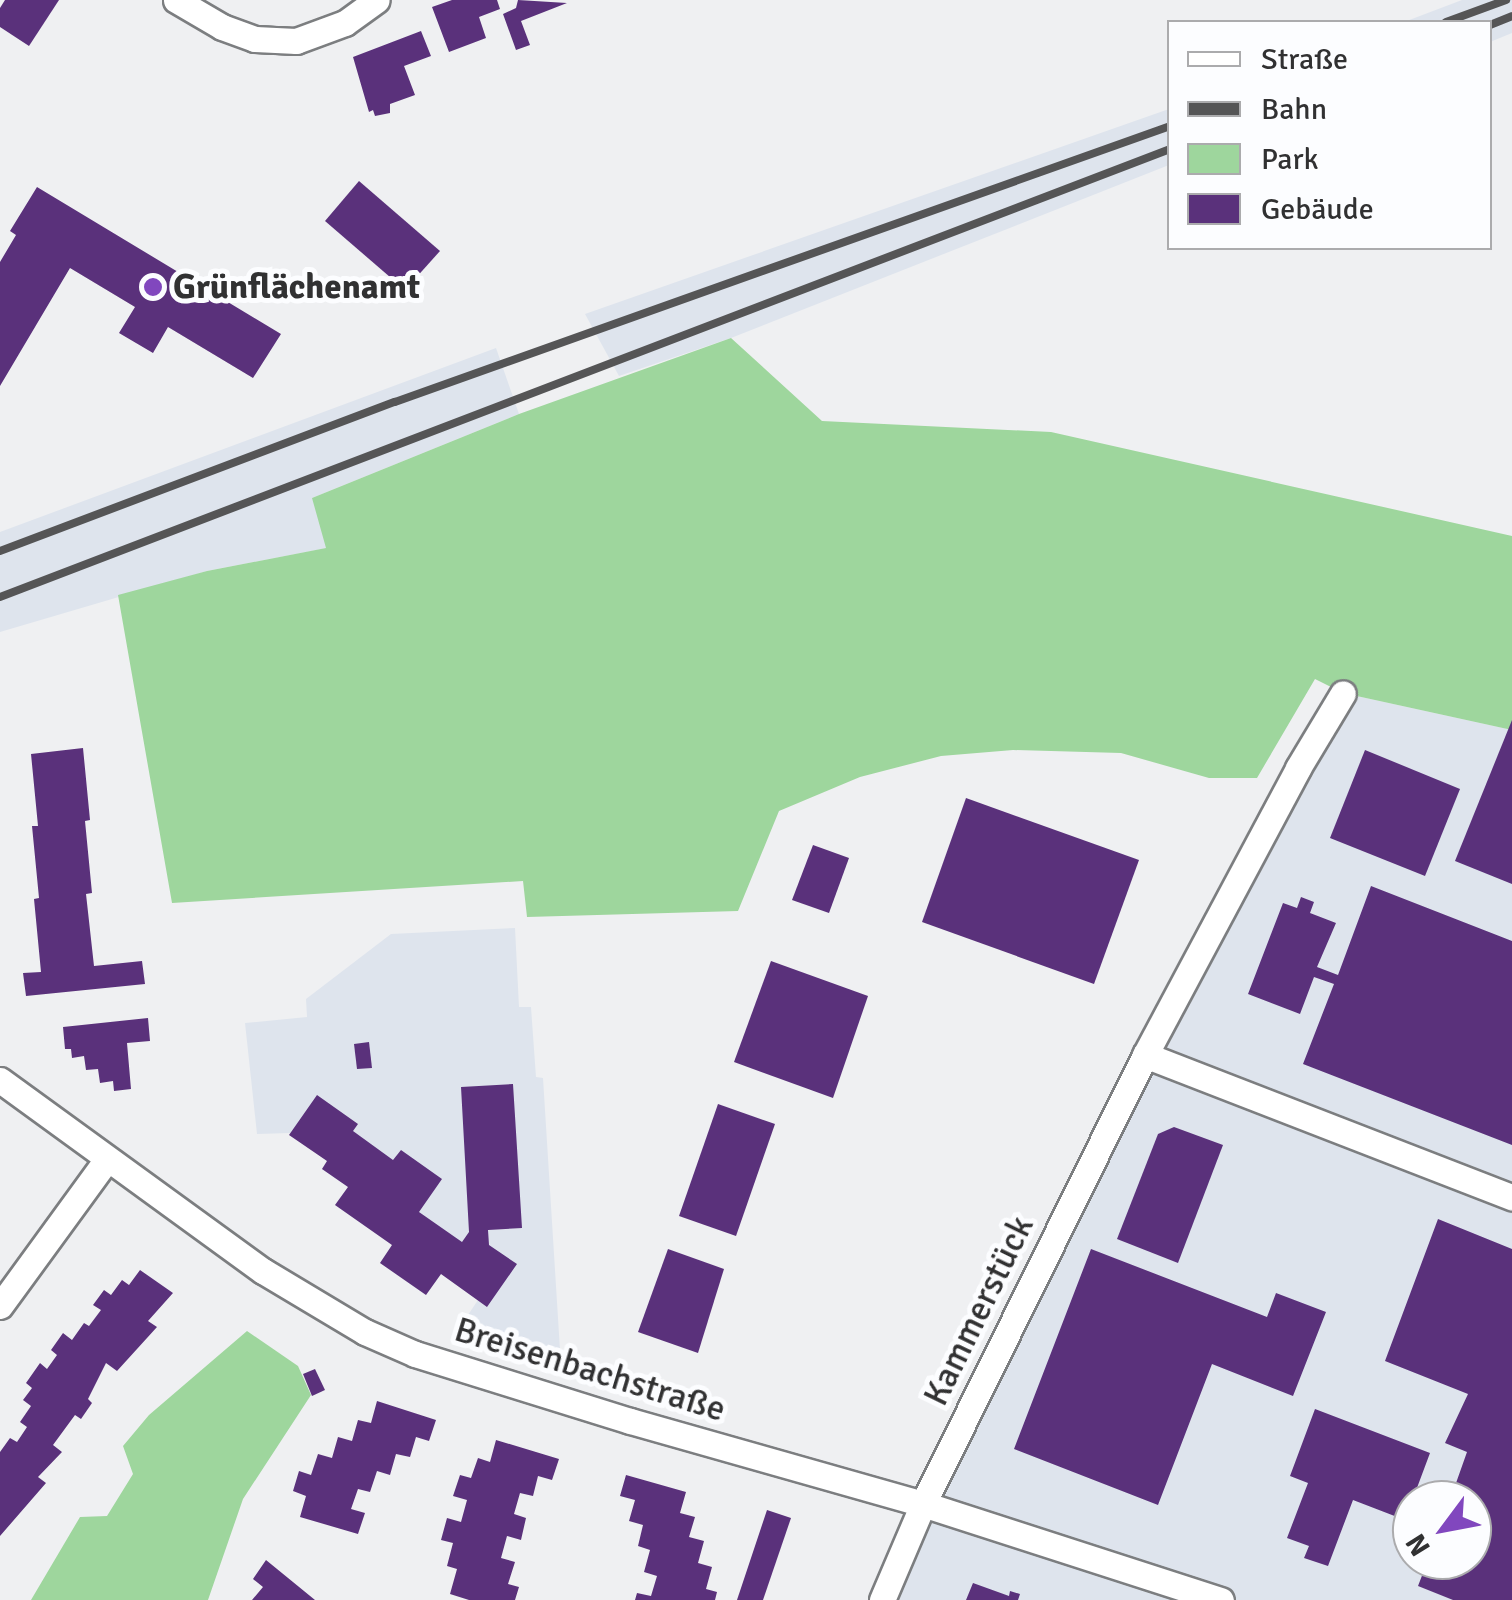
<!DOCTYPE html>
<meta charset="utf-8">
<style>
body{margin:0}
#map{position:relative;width:1512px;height:1600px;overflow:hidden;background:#eff0f2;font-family:Signika,sans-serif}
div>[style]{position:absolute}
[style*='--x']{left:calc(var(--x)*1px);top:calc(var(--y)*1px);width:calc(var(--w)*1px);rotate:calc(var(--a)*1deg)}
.built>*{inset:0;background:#dee4ed}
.green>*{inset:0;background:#9ed69d}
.building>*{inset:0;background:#5a317b}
.roads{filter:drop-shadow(2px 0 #7c7e80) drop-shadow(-2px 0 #7c7e80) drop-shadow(0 2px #7c7e80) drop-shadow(0 -2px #7c7e80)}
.street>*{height:25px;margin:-12.5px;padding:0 12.5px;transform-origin:12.5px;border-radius:12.5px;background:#fff}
.rail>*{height:8px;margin:-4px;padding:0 4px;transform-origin:4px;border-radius:4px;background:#555556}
.dots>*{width:28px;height:28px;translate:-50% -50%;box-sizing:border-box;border:5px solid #fcfdff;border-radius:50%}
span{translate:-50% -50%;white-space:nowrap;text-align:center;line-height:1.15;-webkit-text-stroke:10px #fcfdff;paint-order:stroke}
.poi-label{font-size:35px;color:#313132;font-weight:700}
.left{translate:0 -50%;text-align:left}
.street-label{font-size:35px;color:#313132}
.legend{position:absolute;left:1167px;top:20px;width:325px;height:230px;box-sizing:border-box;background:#fcfdff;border:2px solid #ababad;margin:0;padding:12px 18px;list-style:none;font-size:30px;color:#313132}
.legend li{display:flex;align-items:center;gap:20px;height:50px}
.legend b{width:50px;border:2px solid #ababad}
.north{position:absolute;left:1392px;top:1480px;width:100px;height:100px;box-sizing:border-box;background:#fcfdff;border:2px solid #ababad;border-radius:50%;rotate:238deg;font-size:28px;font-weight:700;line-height:40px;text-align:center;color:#313132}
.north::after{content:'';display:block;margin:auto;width:35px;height:45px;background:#8147be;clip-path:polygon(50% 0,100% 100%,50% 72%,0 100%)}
</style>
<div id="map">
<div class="built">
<div style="clip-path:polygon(1462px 0,1512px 0,1512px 33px,1490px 42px,1490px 22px,1404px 22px)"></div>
<div style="clip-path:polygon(1169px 109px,1169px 165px,731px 338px,619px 376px,585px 314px)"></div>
<div style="clip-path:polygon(496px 348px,519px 414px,312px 498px,1168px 616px,327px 548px,207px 571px,0 632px,0 532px)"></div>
<div style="clip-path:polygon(evenodd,1343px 693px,1512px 730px,1512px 1600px,882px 1600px,1343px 693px,1412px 1500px,1472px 1500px,1472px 1560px,1412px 1560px,1412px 1500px)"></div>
<div style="clip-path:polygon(515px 928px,519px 1007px,531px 1007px,536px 1077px,543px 1078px,561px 1366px,458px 1330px,478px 1300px,441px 1274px,426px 1295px,380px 1263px,392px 1245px,335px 1205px,348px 1187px,322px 1169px,327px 1161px,290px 1133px,257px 1134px,245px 1023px,307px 1017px,306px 999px,391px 934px)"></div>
</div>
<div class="green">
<div style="clip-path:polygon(731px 338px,822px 421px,1051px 432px,1512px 536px,1512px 730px,1343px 693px,1315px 679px,1257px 778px,1209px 778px,1121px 753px,1013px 750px,941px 756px,860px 777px,779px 811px,738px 911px,527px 917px,523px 881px,172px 903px,118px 595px,207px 571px,326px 548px,312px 498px,519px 414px)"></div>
<div style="clip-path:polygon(247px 1331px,298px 1366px,311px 1395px,243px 1499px,208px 1600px,31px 1600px,80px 1517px,107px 1516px,133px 1474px,123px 1446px,149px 1415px)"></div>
</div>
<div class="building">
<div style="clip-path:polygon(5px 0,59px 0,29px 46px,0 27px,0 8px)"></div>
<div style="clip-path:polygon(452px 0,497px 0,500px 9px,479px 17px,486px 38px,449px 52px,432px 7px)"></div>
<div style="clip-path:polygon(518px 0,567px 3px,521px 21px,530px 45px,516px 50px,503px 14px,516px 8px)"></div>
<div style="clip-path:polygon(421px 31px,431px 56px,404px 66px,415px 95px,390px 104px,390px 113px,375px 116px,373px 110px,369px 112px,353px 57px)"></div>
<div style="clip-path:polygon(359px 181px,440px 251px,405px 290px,325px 221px)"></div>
<div style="clip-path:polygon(37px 187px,281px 334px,253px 378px,168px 327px,153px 353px,119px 333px,135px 307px,70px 268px,0 386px,0 262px,16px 235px,10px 231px)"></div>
<div style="clip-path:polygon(1512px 720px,1512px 884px,1455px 861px)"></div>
<div style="clip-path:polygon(83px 748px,90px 820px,85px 821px,92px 893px,86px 894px,94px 966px,142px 961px,145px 984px,26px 996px,23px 973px,41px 972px,34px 899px,39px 898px,32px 826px,38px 826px,31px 754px)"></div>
<div style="clip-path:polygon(1365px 750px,1460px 789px,1425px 876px,1330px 838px)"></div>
<div style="clip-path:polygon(966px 798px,1139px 860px,1094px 984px,922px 922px)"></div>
<div style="clip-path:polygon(813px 845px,849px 858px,829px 913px,792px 900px)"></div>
<div style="clip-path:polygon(1371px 886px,1512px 941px,1512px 1145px,1303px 1064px,1334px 984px,1314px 977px,1300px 1014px,1248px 994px,1283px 903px,1297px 908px,1301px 897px,1314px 902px,1310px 913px,1336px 923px,1317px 967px,1338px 975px)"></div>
<div style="clip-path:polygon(771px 961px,868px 996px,833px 1098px,734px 1062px)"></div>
<div style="clip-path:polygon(148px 1018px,150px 1041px,127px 1043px,131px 1089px,114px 1091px,113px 1081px,100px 1083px,98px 1069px,86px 1070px,84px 1056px,72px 1058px,71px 1049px,65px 1049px,63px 1027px)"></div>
<div style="clip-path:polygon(369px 1042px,372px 1068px,357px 1069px,354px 1044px)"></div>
<div style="clip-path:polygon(513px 1084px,522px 1228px,488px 1230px,489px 1245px,517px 1264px,487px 1307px,441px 1274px,426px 1295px,380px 1263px,392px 1245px,335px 1205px,348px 1187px,322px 1169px,327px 1161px,289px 1135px,317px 1095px,358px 1124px,353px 1131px,393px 1160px,401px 1150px,442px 1179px,419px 1212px,462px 1242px,469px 1232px,461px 1087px)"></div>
<div style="clip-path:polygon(718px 1104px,775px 1124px,736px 1236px,679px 1216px)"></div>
<div style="clip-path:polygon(1174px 1127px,1223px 1145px,1178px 1263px,1117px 1239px,1158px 1134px)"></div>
<div style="clip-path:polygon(1438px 1219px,1512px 1249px,1512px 1600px,1453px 1600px,1418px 1586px,1428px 1560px,1472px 1560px,1472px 1500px,1450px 1500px,1467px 1452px,1445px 1443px,1468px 1394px,1385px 1361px)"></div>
<div style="clip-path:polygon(668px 1249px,724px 1269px,698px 1353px,638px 1332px)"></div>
<div style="clip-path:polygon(1091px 1249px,1267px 1317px,1276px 1293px,1326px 1312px,1293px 1396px,1212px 1364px,1158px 1505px,1014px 1449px)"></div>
<div style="clip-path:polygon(140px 1270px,173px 1293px,148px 1321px,157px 1327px,117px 1371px,106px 1363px,88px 1399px,92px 1403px,81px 1419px,75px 1415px,53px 1445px,62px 1452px,38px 1477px,46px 1483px,0 1536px,0 1452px,10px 1438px,17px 1442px,27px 1427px,20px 1422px,31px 1406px,23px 1400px,32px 1388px,26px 1383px,40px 1363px,47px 1369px,57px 1355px,51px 1350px,63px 1333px,72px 1340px,84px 1323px,89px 1326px,101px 1310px,93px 1305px,104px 1290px,111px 1295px,122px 1280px,129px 1285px)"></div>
<div style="clip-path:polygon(315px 1369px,325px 1390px,312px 1396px,303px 1374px)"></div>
<div style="clip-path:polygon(377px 1401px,436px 1420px,429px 1441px,416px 1437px,410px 1457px,396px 1454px,390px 1475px,377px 1471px,370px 1492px,358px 1489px,351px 1509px,365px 1513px,358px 1534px,300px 1517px,306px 1496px,293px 1491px,299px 1471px,311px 1475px,318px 1454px,332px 1458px,338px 1437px,352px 1441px,358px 1420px,371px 1423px)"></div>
<div style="clip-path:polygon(1315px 1409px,1430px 1453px,1405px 1520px,1353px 1500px,1328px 1566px,1304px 1558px,1309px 1546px,1287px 1538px,1308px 1483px,1290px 1476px)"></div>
<div style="clip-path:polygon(496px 1440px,559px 1459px,552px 1480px,538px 1476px,533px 1496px,520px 1493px,514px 1514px,526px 1518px,521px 1540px,507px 1536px,501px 1558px,515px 1562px,508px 1584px,519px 1587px,515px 1600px,469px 1600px,450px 1594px,457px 1569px,447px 1566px,453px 1543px,441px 1540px,447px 1518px,461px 1522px,467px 1500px,453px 1496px,460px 1475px,471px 1478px,478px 1458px,490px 1462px)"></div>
<div style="clip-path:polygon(626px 1475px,686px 1492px,680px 1513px,695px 1517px,689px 1537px,704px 1541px,698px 1563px,712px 1567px,706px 1589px,717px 1592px,715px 1600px,635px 1600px,637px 1593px,651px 1596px,657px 1576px,644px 1572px,650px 1550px,638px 1546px,643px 1525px,629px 1521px,635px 1500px,620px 1496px)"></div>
<div style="clip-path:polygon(767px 1510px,791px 1518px,763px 1600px,737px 1600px)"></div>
<div style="clip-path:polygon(266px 1560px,315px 1600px,252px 1600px,263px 1587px,253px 1579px)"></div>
<div style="clip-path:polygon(973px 1583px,1009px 1596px,1010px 1591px,1020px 1594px,1018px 1600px,966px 1600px)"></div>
</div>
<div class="roads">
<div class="street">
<div style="--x:176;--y:0;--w:53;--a:30.4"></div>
<div style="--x:222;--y:27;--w:35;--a:20"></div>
<div style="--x:255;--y:39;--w:41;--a:2.8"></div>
<div style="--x:296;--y:41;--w:52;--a:-20.2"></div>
<div style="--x:345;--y:23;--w:39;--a:-36"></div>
<div style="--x:1145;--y:1055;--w:394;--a:21.2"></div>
<div style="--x:0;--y:1080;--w:325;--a:36"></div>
<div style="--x:263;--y:1271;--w:119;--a:30.9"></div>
<div style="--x:365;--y:1332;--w:55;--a:23.7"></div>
<div style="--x:415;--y:1354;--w:225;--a:17.3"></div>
<div style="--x:630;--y:1421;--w:305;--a:15.8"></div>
<div style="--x:923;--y:1504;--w:313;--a:17.9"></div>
<div style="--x:0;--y:1306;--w:182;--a:-53.9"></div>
<div style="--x:882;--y:1600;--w:104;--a:-66.9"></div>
<div style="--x:923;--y:1504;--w:501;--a:-63.69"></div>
<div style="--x:1145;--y:1055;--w:325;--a:-61.9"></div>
<div style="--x:1298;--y:768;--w:87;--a:-59"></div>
</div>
</div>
<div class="rail">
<div style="--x:1446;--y:22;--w:64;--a:-20.1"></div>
<div style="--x:1490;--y:25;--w:24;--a:-22"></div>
<div style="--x:0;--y:551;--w:422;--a:-20.7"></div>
<div style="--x:395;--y:402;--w:823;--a:-19.6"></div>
<div style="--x:0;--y:597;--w:1253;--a:-20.95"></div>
</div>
<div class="dots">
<div style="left:153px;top:287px;background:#8147be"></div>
</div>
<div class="poi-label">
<span class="left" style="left:173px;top:287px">Grünflächenamt</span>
</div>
<div class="street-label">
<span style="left:979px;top:1311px;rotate:-64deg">Kammerstück</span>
<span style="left:590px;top:1370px;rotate:17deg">Breisenbachstraße</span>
</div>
<ul class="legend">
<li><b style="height:12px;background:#fff"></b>Straße</li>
<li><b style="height:12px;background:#555556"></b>Bahn</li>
<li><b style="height:28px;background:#9ed69d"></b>Park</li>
<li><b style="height:28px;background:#5a317b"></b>Gebäude</li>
</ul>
<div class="north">N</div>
</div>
